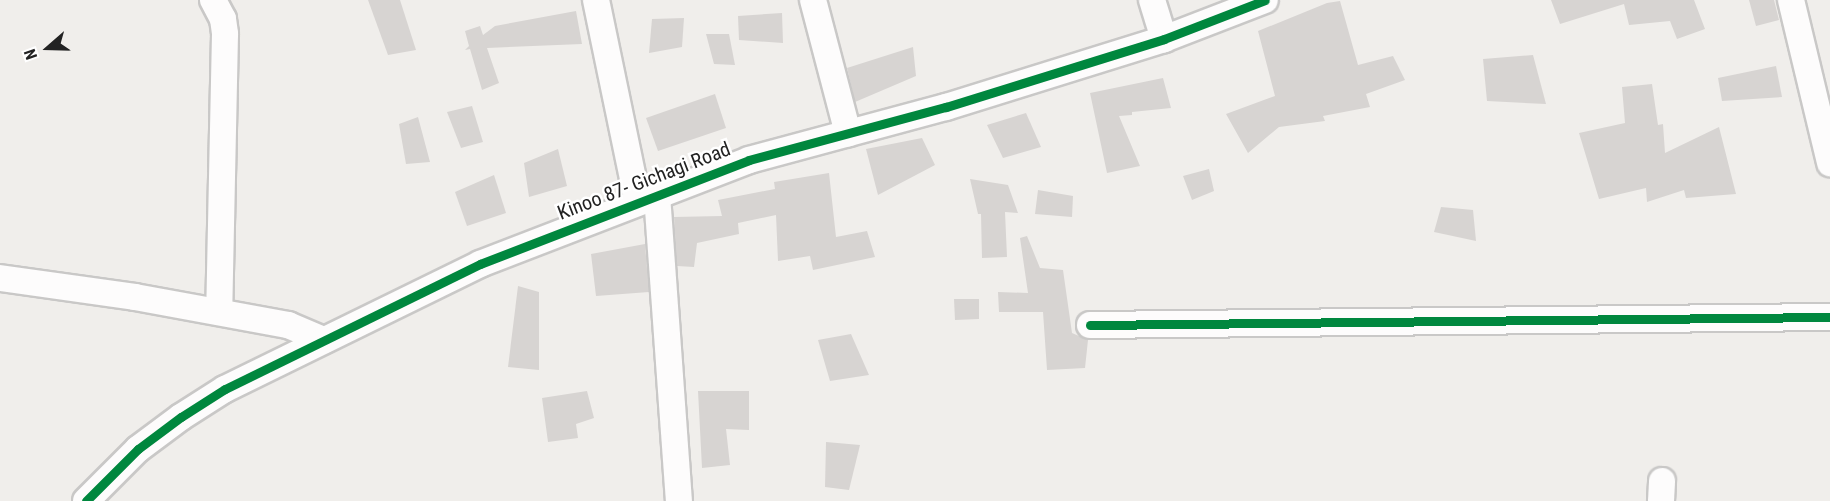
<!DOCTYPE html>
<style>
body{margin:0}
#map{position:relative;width:1830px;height:501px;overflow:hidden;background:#f0eeeb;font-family:"Roboto Condensed",sans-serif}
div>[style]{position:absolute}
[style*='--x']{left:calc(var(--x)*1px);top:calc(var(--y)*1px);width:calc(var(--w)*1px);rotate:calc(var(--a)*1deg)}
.building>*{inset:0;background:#d7d4d2}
.roads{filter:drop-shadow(2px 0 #c9c8c7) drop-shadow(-2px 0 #c9c8c7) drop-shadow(0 2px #c9c8c7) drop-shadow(0 -2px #c9c8c7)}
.minor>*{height:26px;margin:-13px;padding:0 13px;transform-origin:13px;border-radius:13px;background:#fdfcfc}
.cycleway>*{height:9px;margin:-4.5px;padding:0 4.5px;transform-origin:4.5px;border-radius:4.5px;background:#00873e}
span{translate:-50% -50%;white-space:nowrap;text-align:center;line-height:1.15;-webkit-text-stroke:5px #fff;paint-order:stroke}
.street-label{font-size:20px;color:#222}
.north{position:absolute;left:18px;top:18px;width:60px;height:60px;-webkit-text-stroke:4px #fff;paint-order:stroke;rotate:250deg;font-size:16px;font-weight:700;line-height:24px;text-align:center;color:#222}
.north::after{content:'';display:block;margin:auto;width:21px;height:27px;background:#222;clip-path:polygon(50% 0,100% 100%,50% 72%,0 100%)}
</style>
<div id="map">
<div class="building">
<div style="clip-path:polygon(368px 0,400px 0,416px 50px,388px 55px)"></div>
<div style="clip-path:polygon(1551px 0,1694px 0,1705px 29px,1677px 39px,1670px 21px,1629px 25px,1624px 4px,1560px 24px)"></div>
<div style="clip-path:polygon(1749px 0,1774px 0,1779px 20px,1756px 26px)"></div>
<div style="clip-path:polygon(1340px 1px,1358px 65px,1393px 56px,1405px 80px,1366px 94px,1370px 107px,1323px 116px,1325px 121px,1279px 127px,1248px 153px,1226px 114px,1275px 96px,1258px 31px,1327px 3px)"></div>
<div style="clip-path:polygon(576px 11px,582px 44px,487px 48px,499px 83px,482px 90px,470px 49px,465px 50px,469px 46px,465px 31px,480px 26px,483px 35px,495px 26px)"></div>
<div style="clip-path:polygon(782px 13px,783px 43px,739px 40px,738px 16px)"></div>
<div style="clip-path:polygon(684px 18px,682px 47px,649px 53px,652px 19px)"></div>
<div style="clip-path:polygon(706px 34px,729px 34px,735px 65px,714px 64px)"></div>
<div style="clip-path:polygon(913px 47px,916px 76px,855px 102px,847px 68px)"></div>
<div style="clip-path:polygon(1533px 55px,1546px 104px,1487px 101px,1483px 59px)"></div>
<div style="clip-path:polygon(1776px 66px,1782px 97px,1722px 101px,1718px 78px)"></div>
<div style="clip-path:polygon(1163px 78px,1171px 108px,1132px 112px,1132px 115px,1119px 116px,1140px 166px,1107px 173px,1090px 93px)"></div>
<div style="clip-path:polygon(1652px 84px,1658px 125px,1663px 124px,1665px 153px,1719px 127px,1736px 194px,1686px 198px,1684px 190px,1647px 202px,1646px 188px,1599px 199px,1579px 133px,1625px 123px,1622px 87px)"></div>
<div style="clip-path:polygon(715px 94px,726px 128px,658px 151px,646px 118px)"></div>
<div style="clip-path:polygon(472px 106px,483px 142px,461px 148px,447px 112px)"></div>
<div style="clip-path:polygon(1026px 113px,1041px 147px,1003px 158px,987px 125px)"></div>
<div style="clip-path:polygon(418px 117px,430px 162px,406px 164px,399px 124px)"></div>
<div style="clip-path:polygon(922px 138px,935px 165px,878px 195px,866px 149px)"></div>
<div style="clip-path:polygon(558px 149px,567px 186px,529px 197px,524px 163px)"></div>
<div style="clip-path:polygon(1209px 169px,1214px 191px,1192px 200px,1183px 176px)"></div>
<div style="clip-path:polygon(829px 173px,836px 237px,867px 231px,875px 257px,813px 270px,810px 256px,778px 261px,776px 215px,738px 223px,739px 234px,697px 243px,694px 267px,677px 266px,674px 217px,722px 216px,718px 200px,775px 189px,774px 182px)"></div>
<div style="clip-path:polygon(494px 175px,506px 213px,467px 226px,455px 192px)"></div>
<div style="clip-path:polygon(970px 179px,1008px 185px,1018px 213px,1005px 212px,1007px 257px,982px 258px,981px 214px,978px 214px)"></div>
<div style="clip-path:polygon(1038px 190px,1073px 196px,1072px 217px,1035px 214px)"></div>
<div style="clip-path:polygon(1441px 207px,1473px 210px,1476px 241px,1434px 232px)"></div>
<div style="clip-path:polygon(1027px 236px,1040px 268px,1063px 270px,1072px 333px,1088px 340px,1085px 368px,1047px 370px,1043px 312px,999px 312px,998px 292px,1028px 293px,1020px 238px)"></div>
<div style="clip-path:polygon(645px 244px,649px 292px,596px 296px,591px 254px)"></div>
<div style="clip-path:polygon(518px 286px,539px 292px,539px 370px,508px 367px)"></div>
<div style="clip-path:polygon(954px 299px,979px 299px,979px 319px,955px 320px)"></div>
<div style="clip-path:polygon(851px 334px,869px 375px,830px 381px,818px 340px)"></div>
<div style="clip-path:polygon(587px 391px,594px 418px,576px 424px,578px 438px,548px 442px,542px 398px)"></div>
<div style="clip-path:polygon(698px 391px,749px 391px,749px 430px,726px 429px,730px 465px,702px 468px)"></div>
<div style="clip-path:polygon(826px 442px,860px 445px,849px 490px,825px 487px)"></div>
</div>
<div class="roads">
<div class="minor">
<div style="--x:213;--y:0;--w:21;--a:62"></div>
<div style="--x:223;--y:19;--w:15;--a:82"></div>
<div style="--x:225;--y:34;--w:278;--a:91.2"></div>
<div style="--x:596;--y:0;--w:206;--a:78.3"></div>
<div style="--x:813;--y:0;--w:138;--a:75.3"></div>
<div style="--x:1152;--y:0;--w:41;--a:72.9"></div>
<div style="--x:1791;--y:0;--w:168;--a:76.5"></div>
<div style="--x:657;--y:195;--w:307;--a:85.9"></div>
<div style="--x:0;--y:278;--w:136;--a:8"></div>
<div style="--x:135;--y:297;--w:156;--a:10.4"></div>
<div style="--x:288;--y:325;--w:39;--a:23"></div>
<div style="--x:1090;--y:325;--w:740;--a:-0.62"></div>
<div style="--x:86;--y:501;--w:74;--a:-45"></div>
<div style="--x:138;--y:449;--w:54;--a:-36.7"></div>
<div style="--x:181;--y:417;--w:52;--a:-32.5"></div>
<div style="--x:225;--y:389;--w:284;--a:-26.1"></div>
<div style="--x:480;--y:264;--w:288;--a:-21.1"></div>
<div style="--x:749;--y:160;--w:204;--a:-15.1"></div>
<div style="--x:946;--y:107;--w:228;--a:-17.3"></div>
<div style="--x:1164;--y:39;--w:108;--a:-21.1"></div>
<div style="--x:1661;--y:501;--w:20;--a:-87"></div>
</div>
</div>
<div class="cycleway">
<div style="--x:1090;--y:325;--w:740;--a:-0.62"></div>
<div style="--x:86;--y:501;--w:74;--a:-45"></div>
<div style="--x:138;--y:449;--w:54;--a:-36.7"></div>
<div style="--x:181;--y:417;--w:52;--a:-32.5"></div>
<div style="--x:225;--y:389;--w:284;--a:-26.1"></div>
<div style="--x:480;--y:264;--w:288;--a:-21.1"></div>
<div style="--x:749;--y:160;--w:204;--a:-15.1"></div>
<div style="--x:946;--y:107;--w:228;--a:-17.3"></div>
<div style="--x:1164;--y:39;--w:108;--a:-21.1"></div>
</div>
<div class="street-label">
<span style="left:644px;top:181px;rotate:-21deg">Kinoo 87- Gichagi Road</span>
</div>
<div class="north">N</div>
</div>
